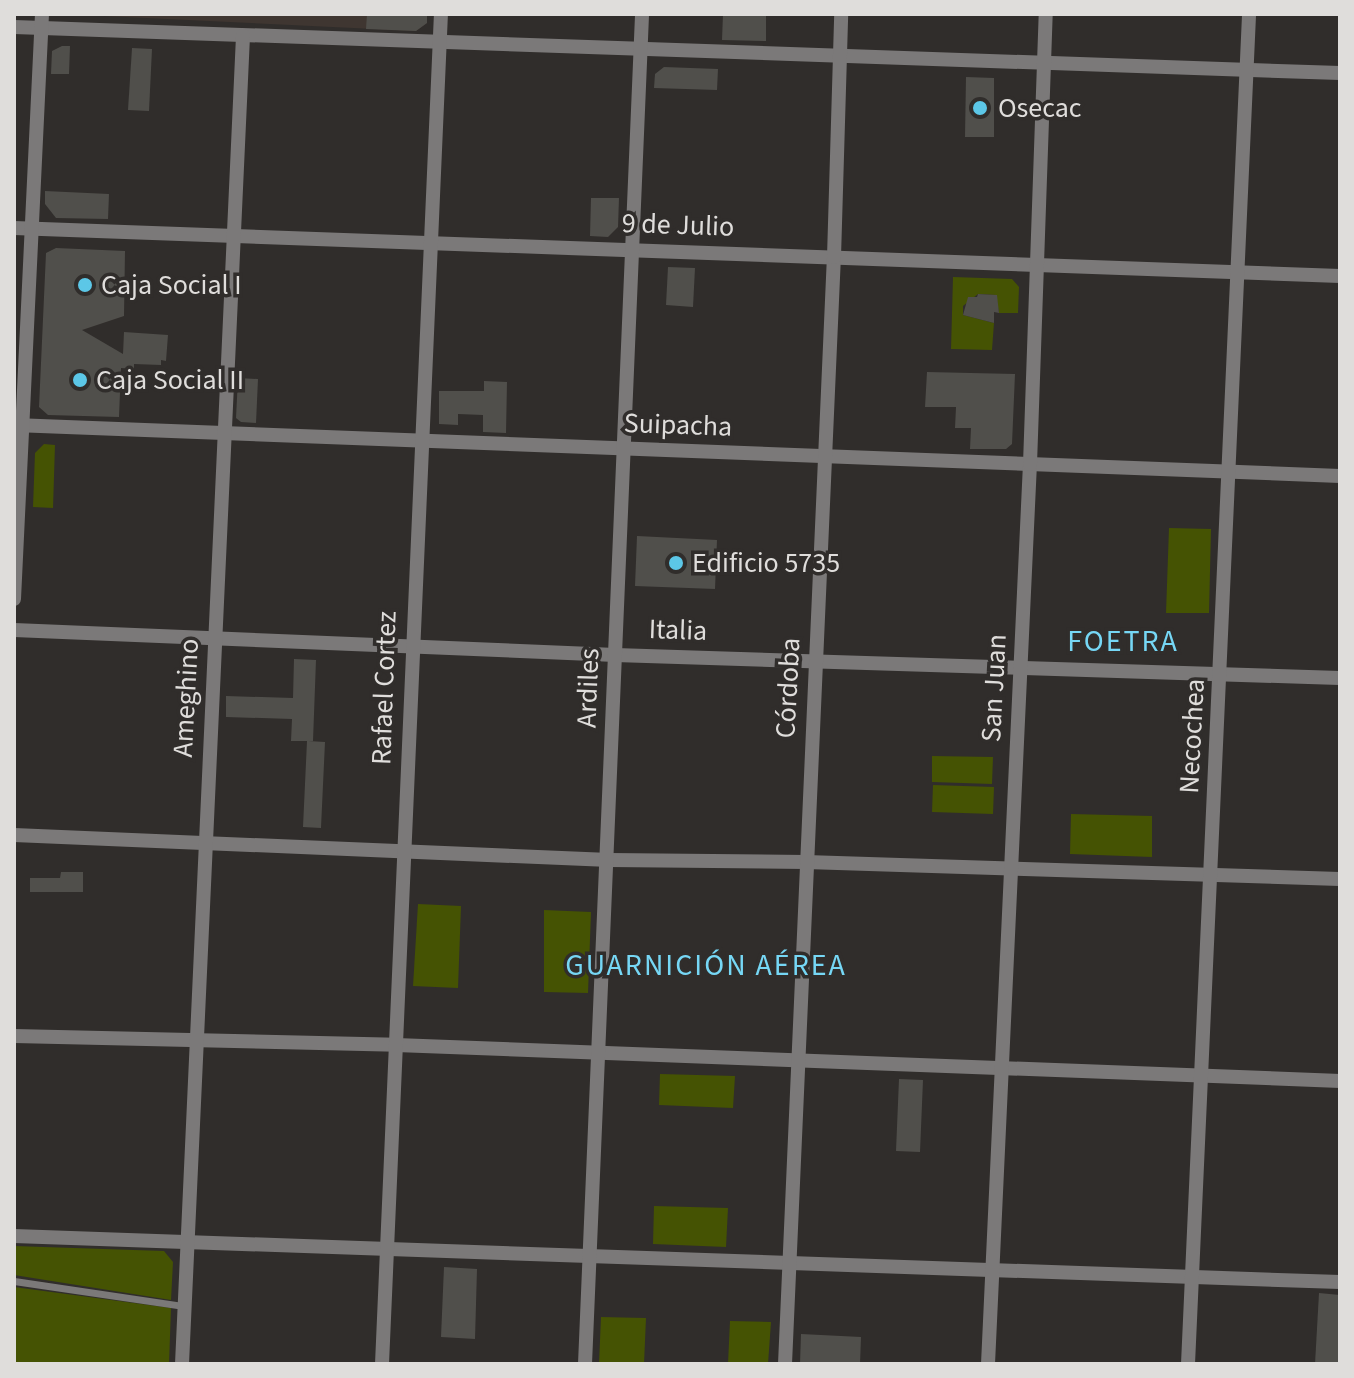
<!DOCTYPE html>
<meta charset="utf-8">
<style>
body{margin:0}
#map{position:relative;width:1354px;height:1378px;overflow:hidden;background:#302d2b;font-family:"Source Sans 3",sans-serif}
div>[style]{position:absolute}
[style*='--x']{left:calc(var(--x)*1px);top:calc(var(--y)*1px);width:calc(var(--w)*1px);rotate:calc(var(--a)*1deg)}
.built>*{inset:0;background:#3f3631}
.green>*{inset:0;background:#455303}
.building>*{inset:0;background:#504f4b}
.lane>*{height:7px;margin:-3.5px;padding:0 3.5px;transform-origin:3.5px;border-radius:3.5px;background:#7b7979}
.street>*{height:14px;margin:-7px;padding:0 7px;transform-origin:7px;border-radius:7px;background:#7b7979}
.dots>*{width:22px;height:22px;translate:-50% -50%;box-sizing:border-box;border:4px solid #302d2b;border-radius:50%}
span{translate:-50% -50%;white-space:nowrap;text-align:center;line-height:1.15;-webkit-text-stroke:7px #302d2b;paint-order:stroke}
.poi-label{font-size:28px;color:#dfdddb}
.left{translate:0 -50%;text-align:left}
.street-label{font-size:28px;color:#dfdddb}
.neighbourhood-label{font-size:30px;color:#76d7f5;letter-spacing:2px}
.frame{position:absolute;inset:0;border:16px solid #dfdddb;pointer-events:none}
</style>
<div id="map">
<div class="built">
<div style="clip-path:polygon(62px 14px,427px 14px,427px 23px,416px 31px)"></div>
</div>
<div class="green">
<div style="clip-path:polygon(953px 277px,1012px 279px,1019px 287px,1018px 313px,999px 313px,996px 295px,978px 294px,963px 306px,963px 315px,994px 323px,992px 350px,951px 349px)"></div>
<div style="clip-path:polygon(44px 444px,55px 445px,53px 508px,33px 507px,35px 453px)"></div>
<div style="clip-path:polygon(1169px 528px,1211px 529px,1209px 613px,1166px 613px)"></div>
<div style="clip-path:polygon(932px 756px,993px 757px,992px 784px,932px 782px)"></div>
<div style="clip-path:polygon(933px 785px,994px 787px,993px 814px,932px 812px)"></div>
<div style="clip-path:polygon(1071px 814px,1152px 816px,1152px 857px,1070px 854px)"></div>
<div style="clip-path:polygon(418px 904px,461px 906px,458px 988px,413px 986px)"></div>
<div style="clip-path:polygon(544px 910px,591px 912px,588px 993px,544px 992px)"></div>
<div style="clip-path:polygon(660px 1074px,735px 1076px,733px 1108px,659px 1105px)"></div>
<div style="clip-path:polygon(654px 1206px,728px 1208px,726px 1247px,653px 1244px)"></div>
<div style="clip-path:polygon(14px 1246px,164px 1251px,173px 1262px,171px 1300px,14px 1275px)"></div>
<div style="clip-path:polygon(14px 1287px,171px 1308px,169px 1364px,14px 1364px)"></div>
<div style="clip-path:polygon(601px 1317px,646px 1318px,644px 1364px,599px 1364px)"></div>
<div style="clip-path:polygon(730px 1321px,771px 1322px,768px 1364px,728px 1364px)"></div>
</div>
<div class="building">
<div style="clip-path:polygon(367px 14px,427px 14px,427px 23px,416px 31px,366px 29px)"></div>
<div style="clip-path:polygon(723px 14px,766px 14px,766px 41px,722px 40px)"></div>
<div style="clip-path:polygon(62px 46px,70px 46px,69px 74px,51px 74px,52px 51px)"></div>
<div style="clip-path:polygon(132px 48px,152px 49px,149px 111px,128px 110px)"></div>
<div style="clip-path:polygon(664px 67px,718px 69px,717px 90px,654px 88px,655px 74px)"></div>
<div style="clip-path:polygon(966px 77px,994px 78px,994px 137px,965px 137px)"></div>
<div style="clip-path:polygon(45px 191px,109px 194px,108px 219px,56px 218px,45px 204px)"></div>
<div style="clip-path:polygon(591px 198px,619px 198px,618px 227px,608px 237px,590px 236px)"></div>
<div style="clip-path:polygon(56px 248px,125px 251px,124px 316px,82px 330px,123px 354px,124px 332px,168px 335px,166px 361px,161px 360px,161px 365px,134px 364px,134px 369px,121px 368px,119px 417px,48px 415px,39px 407px,46px 253px)"></div>
<div style="clip-path:polygon(668px 267px,695px 268px,693px 307px,666px 305px)"></div>
<div style="clip-path:polygon(978px 294px,997px 295px,999px 313px,994px 312px,994px 323px,963px 315px,968px 297px,977px 297px)"></div>
<div style="clip-path:polygon(927px 372px,1015px 374px,1012px 444px,1006px 449px,970px 449px,971px 428px,955px 428px,956px 407px,925px 407px)"></div>
<div style="clip-path:polygon(238px 378px,258px 379px,256px 423px,241px 422px,236px 418px)"></div>
<div style="clip-path:polygon(484px 381px,507px 382px,506px 433px,483px 432px,483px 415px,458px 414px,458px 425px,439px 424px,439px 391px,484px 391px)"></div>
<div style="clip-path:polygon(637px 536px,717px 540px,715px 589px,635px 586px)"></div>
<div style="clip-path:polygon(294px 659px,316px 660px,313px 741px,308px 741px,325px 742px,321px 828px,303px 827px,307px 741px,291px 741px,292px 719px,226px 717px,226px 696px,293px 698px)"></div>
<div style="clip-path:polygon(61px 872px,83px 872px,83px 892px,30px 892px,30px 878px,60px 878px)"></div>
<div style="clip-path:polygon(899px 1079px,923px 1080px,920px 1152px,896px 1151px)"></div>
<div style="clip-path:polygon(444px 1267px,477px 1269px,475px 1339px,441px 1337px)"></div>
<div style="clip-path:polygon(1319px 1293px,1340px 1295px,1340px 1364px,1315px 1364px)"></div>
<div style="clip-path:polygon(801px 1334px,861px 1337px,860px 1364px,800px 1364px)"></div>
</div>
<div class="lane">
<div style="--x:14;--y:1281;--w:172;--a:8.4"></div>
</div>
<div class="street">
<div style="--x:14;--y:27;--w:1327;--a:1.99"></div>
<div style="--x:14;--y:228;--w:1327;--a:2.07"></div>
<div style="--x:14;--y:425;--w:1327;--a:2.2"></div>
<div style="--x:14;--y:599;--w:586;--a:-87.26"></div>
<div style="--x:14;--y:630;--w:602;--a:2.38"></div>
<div style="--x:615;--y:655;--w:725;--a:1.82"></div>
<div style="--x:14;--y:835;--w:596;--a:2.41"></div>
<div style="--x:609;--y:860;--w:197;--a:0.6"></div>
<div style="--x:806;--y:862;--w:534;--a:1.82"></div>
<div style="--x:14;--y:1036;--w:382;--a:1.3"></div>
<div style="--x:396;--y:1045;--w:945;--a:2.18"></div>
<div style="--x:14;--y:1236;--w:1327;--a:1.99"></div>
<div style="--x:182;--y:1364;--w:1330;--a:-87.37"></div>
<div style="--x:382;--y:1364;--w:1351;--a:-87.5"></div>
<div style="--x:585;--y:1364;--w:1351;--a:-87.58"></div>
<div style="--x:785;--y:1364;--w:1108;--a:-87.47"></div>
<div style="--x:834;--y:257;--w:243;--a:-88.3"></div>
<div style="--x:988;--y:1364;--w:901;--a:-87.33"></div>
<div style="--x:1030;--y:464;--w:450;--a:-88"></div>
<div style="--x:1188;--y:1364;--w:1351;--a:-87.41"></div>
</div>
<div class="dots">
<div style="left:980px;top:108px;background:#5cc7e7"></div>
<div style="left:85px;top:285px;background:#5cc7e7"></div>
<div style="left:80px;top:380px;background:#5cc7e7"></div>
<div style="left:676px;top:563px;background:#5cc7e7"></div>
</div>
<div class="poi-label">
<span class="left" style="left:998px;top:108px">Osecac</span>
<span class="left" style="left:101px;top:285px">Caja Social I</span>
<span class="left" style="left:96px;top:380px">Caja Social II</span>
<span class="left" style="left:692px;top:563px">Edificio 5735</span>
</div>
<div class="street-label">
<span style="left:678px;top:225px;rotate:2deg">9 de Julio</span>
<span style="left:678px;top:425px;rotate:2deg">Suipacha</span>
<span style="left:678px;top:630px;rotate:2deg">Italia</span>
<span style="left:384px;top:688px;rotate:-88deg">Rafael Cortez</span>
<span style="left:588px;top:688px;rotate:-88deg">Ardiles</span>
<span style="left:788px;top:688px;rotate:-87deg">Córdoba</span>
<span style="left:994px;top:688px;rotate:-87deg">San Juan</span>
<span style="left:186px;top:698px;rotate:-87deg">Ameghino</span>
<span style="left:1192px;top:736px;rotate:-87deg">Necochea</span>
</div>
<div class="neighbourhood-label">
<span style="left:1123px;top:642px">FOETRA</span>
<span style="left:706px;top:966px">GUARNICIÓN AÉREA</span>
</div>
<div class="frame"></div>
</div>
